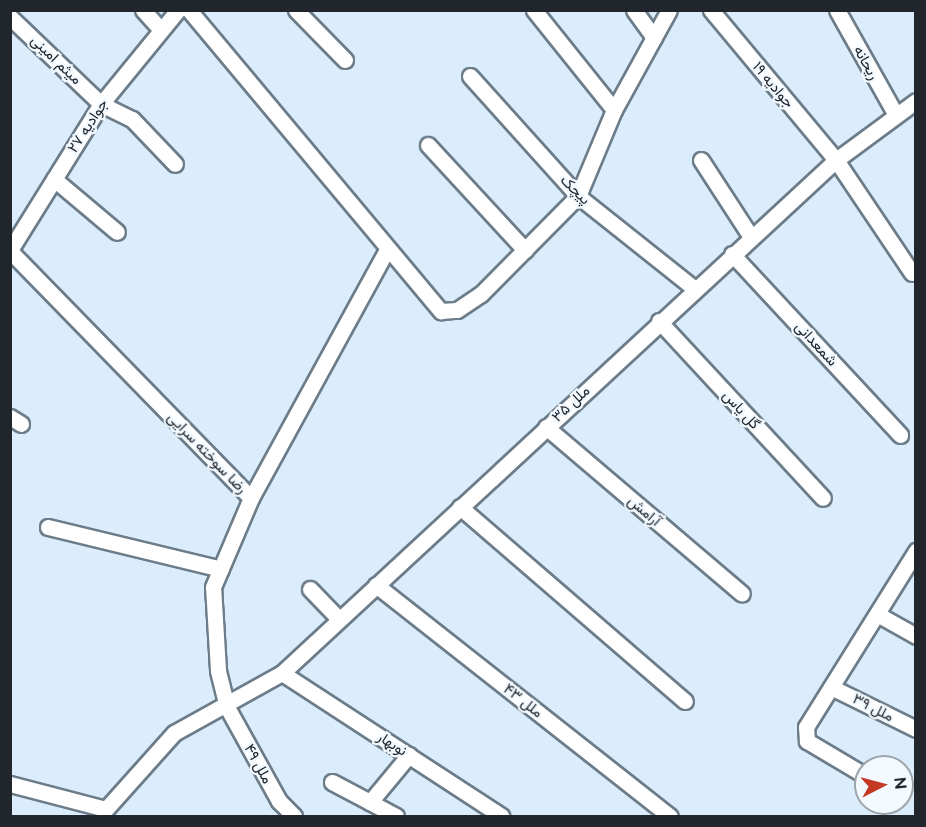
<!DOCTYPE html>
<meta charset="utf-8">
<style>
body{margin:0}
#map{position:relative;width:926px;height:827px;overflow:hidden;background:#dbedfc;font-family:Raleway,Vazirmatn,sans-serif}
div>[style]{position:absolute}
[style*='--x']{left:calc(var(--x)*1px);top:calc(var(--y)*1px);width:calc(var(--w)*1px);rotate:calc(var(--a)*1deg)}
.roads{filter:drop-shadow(2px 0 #6c7c89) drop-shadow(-2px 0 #6c7c89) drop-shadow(0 2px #6c7c89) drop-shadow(0 -2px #6c7c89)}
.minor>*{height:15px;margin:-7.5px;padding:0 7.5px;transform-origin:7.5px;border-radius:7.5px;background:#fff}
span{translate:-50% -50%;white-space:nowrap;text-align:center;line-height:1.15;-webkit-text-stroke:4.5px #f2f9ff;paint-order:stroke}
.street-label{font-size:15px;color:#20262c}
.frame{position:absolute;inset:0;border:12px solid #20262c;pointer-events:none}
.north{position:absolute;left:854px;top:755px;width:60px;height:60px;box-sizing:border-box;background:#f2f9ff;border:2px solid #9ea5ab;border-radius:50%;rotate:84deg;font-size:16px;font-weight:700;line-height:24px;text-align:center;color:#20262c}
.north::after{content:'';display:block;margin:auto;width:21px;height:27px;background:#c43824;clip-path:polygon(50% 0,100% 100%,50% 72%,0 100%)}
</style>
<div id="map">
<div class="roads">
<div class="minor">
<div style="--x:143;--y:10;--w:24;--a:48"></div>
<div style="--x:189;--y:10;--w:393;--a:50.1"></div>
<div style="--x:441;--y:311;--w:16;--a:-4"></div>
<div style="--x:457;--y:310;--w:29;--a:-34"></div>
<div style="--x:481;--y:294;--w:138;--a:-45.3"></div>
<div style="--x:578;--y:196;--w:93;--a:-67.3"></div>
<div style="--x:614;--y:110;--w:114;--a:-61.2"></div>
<div style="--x:296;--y:10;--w:70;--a:45.6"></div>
<div style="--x:534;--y:10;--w:128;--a:51.3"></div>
<div style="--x:634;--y:10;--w:34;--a:54"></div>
<div style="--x:711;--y:10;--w:195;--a:50.2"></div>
<div style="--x:836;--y:160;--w:136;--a:56.1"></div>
<div style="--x:837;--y:10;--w:120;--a:60.7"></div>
<div style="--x:10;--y:17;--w:126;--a:43.7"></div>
<div style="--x:101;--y:104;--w:34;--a:26"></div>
<div style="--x:132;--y:119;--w:62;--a:46.3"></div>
<div style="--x:470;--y:76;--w:161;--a:48"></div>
<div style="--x:578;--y:196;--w:149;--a:38.5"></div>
<div style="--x:428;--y:145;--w:143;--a:47.3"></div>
<div style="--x:701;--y:160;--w:92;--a:57"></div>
<div style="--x:54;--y:179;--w:82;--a:40.1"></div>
<div style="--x:10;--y:250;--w:172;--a:-58.1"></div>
<div style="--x:101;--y:104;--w:122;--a:-50.7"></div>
<div style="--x:10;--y:251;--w:345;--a:45.7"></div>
<div style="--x:732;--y:254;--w:247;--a:47.1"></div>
<div style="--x:659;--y:321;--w:241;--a:47.2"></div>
<div style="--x:10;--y:417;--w:13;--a:32"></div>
<div style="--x:546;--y:427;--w:257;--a:40.4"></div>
<div style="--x:460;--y:507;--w:297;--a:40.8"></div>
<div style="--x:48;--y:527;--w:178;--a:13.6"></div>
<div style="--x:376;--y:585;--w:374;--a:38.2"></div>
<div style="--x:310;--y:589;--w:42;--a:46"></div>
<div style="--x:877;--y:614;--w:45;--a:29.4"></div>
<div style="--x:282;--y:673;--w:262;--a:33.1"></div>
<div style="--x:831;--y:687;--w:95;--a:26.3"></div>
<div style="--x:866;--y:776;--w:69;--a:-149.3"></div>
<div style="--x:807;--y:741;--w:14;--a:-94"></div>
<div style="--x:806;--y:727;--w:208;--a:-58"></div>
<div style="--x:332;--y:782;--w:43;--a:27.8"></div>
<div style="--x:10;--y:784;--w:99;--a:14.6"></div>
<div style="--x:106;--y:809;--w:102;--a:-48.2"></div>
<div style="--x:174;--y:733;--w:124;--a:-29.1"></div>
<div style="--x:282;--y:673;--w:755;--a:-42.8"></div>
<div style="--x:836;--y:160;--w:99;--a:-36.4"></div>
<div style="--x:294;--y:816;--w:21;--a:-135"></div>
<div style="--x:279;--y:801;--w:107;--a:-119"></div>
<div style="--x:227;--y:707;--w:38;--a:-104"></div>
<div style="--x:218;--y:670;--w:83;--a:-93.4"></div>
<div style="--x:213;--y:587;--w:97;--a:-66.9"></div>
<div style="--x:251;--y:498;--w:283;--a:-61.3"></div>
<div style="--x:396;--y:816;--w:30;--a:-152"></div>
<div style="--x:370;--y:802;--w:61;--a:-50.3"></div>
</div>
</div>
<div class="street-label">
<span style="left:56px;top:60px;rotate:44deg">میثم امینی</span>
<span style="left:866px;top:63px;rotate:61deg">ریحانه</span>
<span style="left:773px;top:85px;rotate:50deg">جوادیه ۱۹</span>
<span style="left:88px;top:126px;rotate:-57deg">جوادیه ۲۷</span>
<span style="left:575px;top:190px;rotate:44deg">پیچک</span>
<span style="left:816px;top:344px;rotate:47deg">شمعدانی</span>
<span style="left:571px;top:404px;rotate:-43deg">ملل ۳۵</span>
<span style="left:741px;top:410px;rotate:47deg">گل یاس</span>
<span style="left:207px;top:453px;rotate:46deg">رضا سوخته سرایی</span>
<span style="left:644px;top:511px;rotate:41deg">آرامش</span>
<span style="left:523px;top:701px;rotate:38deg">ملل ۴۳</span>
<span style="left:873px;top:708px;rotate:27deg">ملل ۳۹</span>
<span style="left:392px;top:744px;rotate:33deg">نوبهار</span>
<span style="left:258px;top:764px;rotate:61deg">ملل ۴۹</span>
</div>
<div class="frame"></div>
<div class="north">N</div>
</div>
